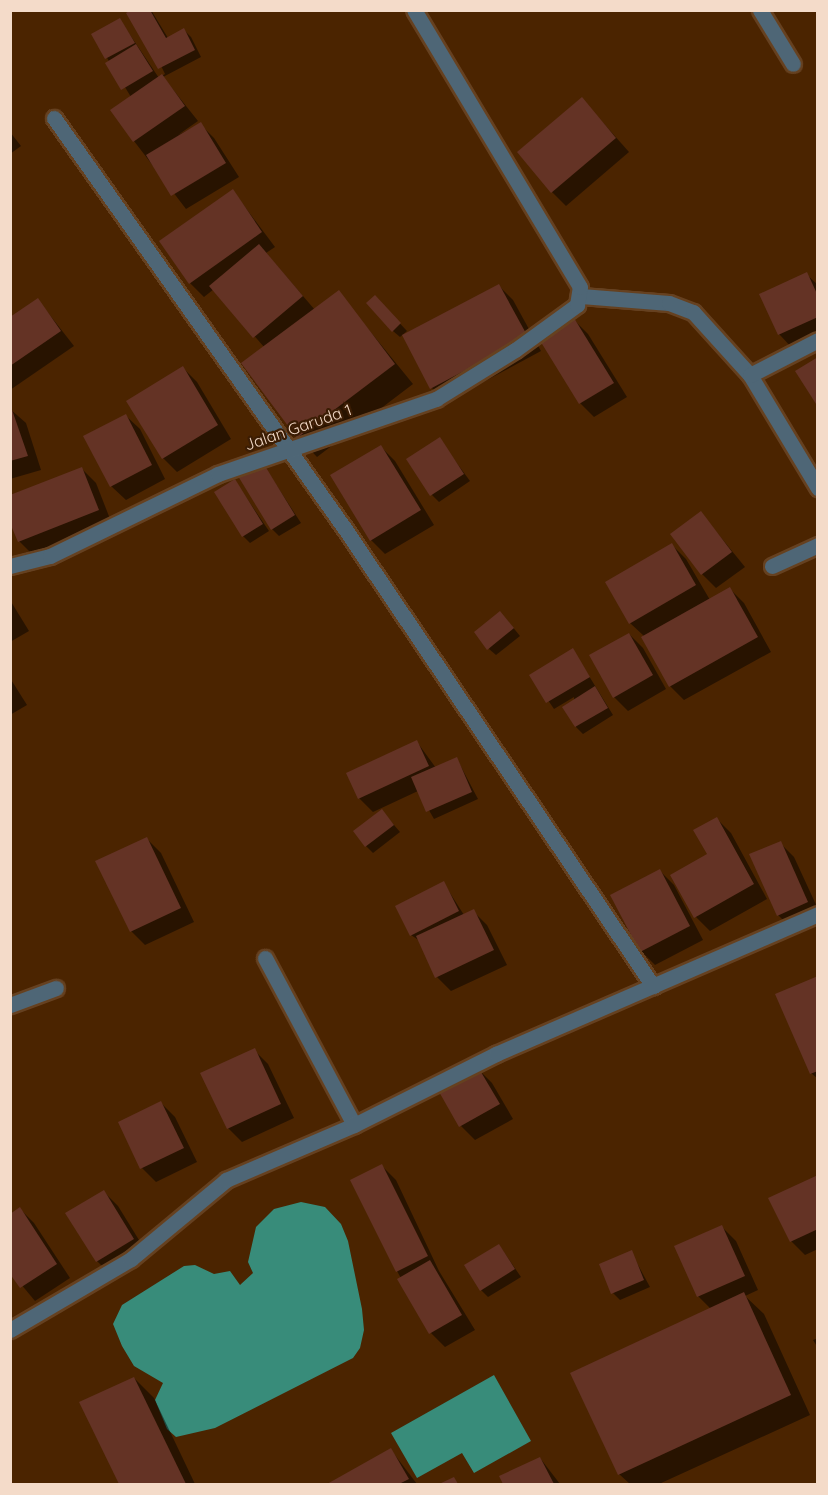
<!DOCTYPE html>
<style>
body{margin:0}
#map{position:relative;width:828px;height:1495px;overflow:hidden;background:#4b2400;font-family:Quicksand,sans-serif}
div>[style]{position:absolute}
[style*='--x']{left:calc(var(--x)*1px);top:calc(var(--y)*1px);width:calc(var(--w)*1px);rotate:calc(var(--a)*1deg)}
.water>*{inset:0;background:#388c7a}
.shadow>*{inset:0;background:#0007}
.building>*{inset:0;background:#643325}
.roads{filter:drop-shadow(2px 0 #664120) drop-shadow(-2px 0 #664120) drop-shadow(0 2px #664120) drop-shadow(0 -2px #664120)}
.minor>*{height:15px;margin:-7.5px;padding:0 7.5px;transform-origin:7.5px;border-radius:7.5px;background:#4e6676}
span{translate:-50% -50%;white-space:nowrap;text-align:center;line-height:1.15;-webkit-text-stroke:4.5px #3b1d04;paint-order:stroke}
.street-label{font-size:16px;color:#f4dbc9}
.frame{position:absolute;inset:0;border:12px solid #f4dbc9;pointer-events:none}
</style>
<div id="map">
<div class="water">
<div style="clip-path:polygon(301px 1202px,325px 1207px,341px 1224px,348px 1241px,362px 1309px,364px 1330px,360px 1348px,353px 1358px,215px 1428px,176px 1437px,167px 1429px,155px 1400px,163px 1383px,134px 1366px,122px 1346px,113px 1324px,122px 1305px,184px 1266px,195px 1265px,214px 1274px,230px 1271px,240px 1285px,253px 1273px,248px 1262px,256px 1227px,274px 1209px)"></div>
<div style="clip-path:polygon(494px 1375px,531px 1441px,474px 1473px,462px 1453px,417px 1478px,391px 1433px)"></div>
</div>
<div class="shadow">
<div style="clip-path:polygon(134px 10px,151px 10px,168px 38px,184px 30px,191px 37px,201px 57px,163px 77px,198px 121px,178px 135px,200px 124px,214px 138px,239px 177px,186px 209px,134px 141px,131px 97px,93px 35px,120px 20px,159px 78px,165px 74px)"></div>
<div style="clip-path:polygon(582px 99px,629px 152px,566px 206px,552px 192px)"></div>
<div style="clip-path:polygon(10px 132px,21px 146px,10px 154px)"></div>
<div style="clip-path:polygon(233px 191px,275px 247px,266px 253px,315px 310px,338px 292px,413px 384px,317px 457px,298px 437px,264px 347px,214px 289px,204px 297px,190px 283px)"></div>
<div style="clip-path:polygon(806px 274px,818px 285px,818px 337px,793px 349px,779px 334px)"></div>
<div style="clip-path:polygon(499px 286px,513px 300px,541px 351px,446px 402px,432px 388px,404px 336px)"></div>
<div style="clip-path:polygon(375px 297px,407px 331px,400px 337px,393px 331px)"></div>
<div style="clip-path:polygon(38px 300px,74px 346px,10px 390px,10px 319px)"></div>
<div style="clip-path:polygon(574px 320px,588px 334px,627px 397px,594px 417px,580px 403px)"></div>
<div style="clip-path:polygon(183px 368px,197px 382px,231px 439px,177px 472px,163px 458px)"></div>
<div style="clip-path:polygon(10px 409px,26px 423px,41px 470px,10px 479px)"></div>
<div style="clip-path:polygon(125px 415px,140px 429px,165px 479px,126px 500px,111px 486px)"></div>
<div style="clip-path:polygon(439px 439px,470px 481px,439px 502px,432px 495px)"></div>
<div style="clip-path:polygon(381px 447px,395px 461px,434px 525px,385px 554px,371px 540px)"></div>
<div style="clip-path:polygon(262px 463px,301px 523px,279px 536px,272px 529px)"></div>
<div style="clip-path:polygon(82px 469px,96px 483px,112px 524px,33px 555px,19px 541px)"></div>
<div style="clip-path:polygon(235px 481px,269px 531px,250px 543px,243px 536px)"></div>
<div style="clip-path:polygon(701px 513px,745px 567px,716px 588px,702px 574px)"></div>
<div style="clip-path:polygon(672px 545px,686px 559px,710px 600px,730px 589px,744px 603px,771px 652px,684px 700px,670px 686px,644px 636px,630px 623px)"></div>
<div style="clip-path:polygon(10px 600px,29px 631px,10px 642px)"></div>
<div style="clip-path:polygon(507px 620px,520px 636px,496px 655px,489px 649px)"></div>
<div style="clip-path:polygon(629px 634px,643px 648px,666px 689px,628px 711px,614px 697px)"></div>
<div style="clip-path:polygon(573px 650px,613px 715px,583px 734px,576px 727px,574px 697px,554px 709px,531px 675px)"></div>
<div style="clip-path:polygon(10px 678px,27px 705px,10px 715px)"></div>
<div style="clip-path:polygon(417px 742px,436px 768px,457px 759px,478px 799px,434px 819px,418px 791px,373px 812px,359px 798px)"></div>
<div style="clip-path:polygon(382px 811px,400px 832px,373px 853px,366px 846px)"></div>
<div style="clip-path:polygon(717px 819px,731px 833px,767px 899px,710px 931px,696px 917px,672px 876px,709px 855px)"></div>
<div style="clip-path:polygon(147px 839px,161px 853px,194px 922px,145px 945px,131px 931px)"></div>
<div style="clip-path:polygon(780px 843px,794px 857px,818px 909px,792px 929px,778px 915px)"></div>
<div style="clip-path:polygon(660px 871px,674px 885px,703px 940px,655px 965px,641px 951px)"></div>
<div style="clip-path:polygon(443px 882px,464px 915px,473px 911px,487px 925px,507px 965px,451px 991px,437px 977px,420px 941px,411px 935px)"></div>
<div style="clip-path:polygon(818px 978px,818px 1079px,811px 1073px)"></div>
<div style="clip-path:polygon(254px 1050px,268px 1064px,294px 1118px,242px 1142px,228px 1128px)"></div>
<div style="clip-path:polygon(478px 1069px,492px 1083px,513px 1119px,475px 1140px,461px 1126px,440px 1091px)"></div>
<div style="clip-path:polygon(161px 1103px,175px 1117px,197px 1162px,156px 1182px,142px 1168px)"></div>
<div style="clip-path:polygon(382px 1166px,396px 1180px,439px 1271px,475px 1330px,445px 1347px,431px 1333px,397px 1271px)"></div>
<div style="clip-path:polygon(818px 1176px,818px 1249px,805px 1255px,791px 1241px)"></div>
<div style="clip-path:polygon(104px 1192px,118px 1206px,147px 1253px,111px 1275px,97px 1261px)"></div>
<div style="clip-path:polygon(20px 1209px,34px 1223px,70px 1278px,35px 1301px,10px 1271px)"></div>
<div style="clip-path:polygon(722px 1227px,736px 1241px,758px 1290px,745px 1296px,764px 1314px,810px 1415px,659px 1484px,630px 1484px,619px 1474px,711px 1309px,698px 1296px)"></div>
<div style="clip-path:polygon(499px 1245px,521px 1277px,488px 1297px,481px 1290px)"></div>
<div style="clip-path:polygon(631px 1252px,650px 1287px,620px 1300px,613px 1293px)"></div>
<div style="clip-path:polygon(818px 1338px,818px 1348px,813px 1340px)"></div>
<div style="clip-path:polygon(134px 1378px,154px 1398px,195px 1484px,121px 1484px,81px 1403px)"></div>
<div style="clip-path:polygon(391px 1450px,417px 1484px,330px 1484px)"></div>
<div style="clip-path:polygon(540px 1458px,560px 1484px,505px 1484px,501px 1477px)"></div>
</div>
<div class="building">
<div style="clip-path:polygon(131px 10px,150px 10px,166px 38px,184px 28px,195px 50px,158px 69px,126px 13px)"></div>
<div style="clip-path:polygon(120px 18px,135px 43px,105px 59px,91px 34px)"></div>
<div style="clip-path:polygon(136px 44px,153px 71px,121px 90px,105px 63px)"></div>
<div style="clip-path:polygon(162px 74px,185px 106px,133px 142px,110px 110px)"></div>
<div style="clip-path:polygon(582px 97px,616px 138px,551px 193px,517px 152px)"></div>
<div style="clip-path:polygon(201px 122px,226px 163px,171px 196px,146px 155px)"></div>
<div style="clip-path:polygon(233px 189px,262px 232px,189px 284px,159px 241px)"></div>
<div style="clip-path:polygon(259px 244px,303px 296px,253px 338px,209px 286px)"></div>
<div style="clip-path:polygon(807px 272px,818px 296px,818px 317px,778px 335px,759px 294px)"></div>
<div style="clip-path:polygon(499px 284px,528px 337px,430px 389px,402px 335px)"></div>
<div style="clip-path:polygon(339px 290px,395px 364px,297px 438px,241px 363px)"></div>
<div style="clip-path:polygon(375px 295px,401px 323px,392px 332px,366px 303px)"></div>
<div style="clip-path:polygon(38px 298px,61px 331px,10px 366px,10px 317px)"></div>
<div style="clip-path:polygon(574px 318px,614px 383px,579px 404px,539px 339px)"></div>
<div style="clip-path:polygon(818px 357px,818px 407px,795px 371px)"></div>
<div style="clip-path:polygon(183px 366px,218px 425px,162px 459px,126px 401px)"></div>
<div style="clip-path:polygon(10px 404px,28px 456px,10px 461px)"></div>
<div style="clip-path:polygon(126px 414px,152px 465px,110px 487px,83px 436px)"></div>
<div style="clip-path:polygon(440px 437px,464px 474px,430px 496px,406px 459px)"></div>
<div style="clip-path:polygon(381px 445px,421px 510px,370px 541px,330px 475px)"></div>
<div style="clip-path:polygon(262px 461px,295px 515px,271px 530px,238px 476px)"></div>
<div style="clip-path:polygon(82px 467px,99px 510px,18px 542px,10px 523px,10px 495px)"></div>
<div style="clip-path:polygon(235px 479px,263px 524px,242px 537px,214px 492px)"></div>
<div style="clip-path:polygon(701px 511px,732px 552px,701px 575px,670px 534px)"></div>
<div style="clip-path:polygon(672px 543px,696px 585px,629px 624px,605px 582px)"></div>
<div style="clip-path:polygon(730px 587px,758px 637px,669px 687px,641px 637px)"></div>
<div style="clip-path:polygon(500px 611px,514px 628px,487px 650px,474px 632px)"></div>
<div style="clip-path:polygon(629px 633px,653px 675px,613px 698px,589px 655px)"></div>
<div style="clip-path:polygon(573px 648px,590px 677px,546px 703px,529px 675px)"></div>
<div style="clip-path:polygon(595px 686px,608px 708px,575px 727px,562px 707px)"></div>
<div style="clip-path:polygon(417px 740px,429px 766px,358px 799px,346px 773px)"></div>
<div style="clip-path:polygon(457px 757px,472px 792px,426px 812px,411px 777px)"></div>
<div style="clip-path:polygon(382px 809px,394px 825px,365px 847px,353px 831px)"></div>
<div style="clip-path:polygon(717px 817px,754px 884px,694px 918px,670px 875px,707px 854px,693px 830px)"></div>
<div style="clip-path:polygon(147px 837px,181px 908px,130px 932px,95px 861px)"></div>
<div style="clip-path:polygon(781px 841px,808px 902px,777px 916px,749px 854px)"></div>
<div style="clip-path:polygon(660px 869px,690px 926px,640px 952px,610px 895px)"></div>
<div style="clip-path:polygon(444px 881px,459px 911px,410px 936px,395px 906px)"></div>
<div style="clip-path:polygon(474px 909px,494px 950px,435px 978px,416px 936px)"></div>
<div style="clip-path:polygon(818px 976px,818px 1071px,810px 1074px,775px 994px)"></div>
<div style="clip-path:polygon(255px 1048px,281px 1104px,227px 1129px,200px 1073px)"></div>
<div style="clip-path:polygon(478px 1067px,500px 1104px,459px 1127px,438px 1090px)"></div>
<div style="clip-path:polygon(161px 1101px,184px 1148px,140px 1169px,118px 1122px)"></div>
<div style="clip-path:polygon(382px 1164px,428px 1256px,396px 1272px,350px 1180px)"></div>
<div style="clip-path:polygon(818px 1175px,818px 1229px,790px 1242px,768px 1198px)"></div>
<div style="clip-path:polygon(104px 1190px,134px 1239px,96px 1262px,65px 1213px)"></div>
<div style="clip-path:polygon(20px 1207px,57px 1264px,20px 1288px,10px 1274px,10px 1214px)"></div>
<div style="clip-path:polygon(722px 1225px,745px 1276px,697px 1297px,674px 1246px)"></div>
<div style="clip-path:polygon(499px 1244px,515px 1269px,480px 1291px,464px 1265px)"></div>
<div style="clip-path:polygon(632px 1250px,644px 1280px,611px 1294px,599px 1264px)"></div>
<div style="clip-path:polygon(430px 1260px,462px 1315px,429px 1334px,397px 1279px)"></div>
<div style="clip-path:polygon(744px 1292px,791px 1395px,618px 1475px,570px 1373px)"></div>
<div style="clip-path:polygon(134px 1377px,186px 1484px,119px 1484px,79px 1402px)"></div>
<div style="clip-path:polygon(391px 1448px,409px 1479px,399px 1484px,327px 1484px)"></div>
<div style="clip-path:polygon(540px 1457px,554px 1484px,503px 1484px,499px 1476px)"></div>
<div style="clip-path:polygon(454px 1477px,458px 1484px,439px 1484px)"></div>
</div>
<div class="roads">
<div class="minor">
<div style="--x:760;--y:10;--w:63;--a:58.6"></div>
<div style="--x:54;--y:118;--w:500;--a:54.7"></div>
<div style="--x:343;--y:526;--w:555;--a:56.02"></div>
<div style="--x:581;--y:296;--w:88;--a:4.5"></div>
<div style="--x:669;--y:303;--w:26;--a:21"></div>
<div style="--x:693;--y:312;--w:85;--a:47.9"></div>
<div style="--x:750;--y:375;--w:132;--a:59"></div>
<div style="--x:750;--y:375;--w:76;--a:-27.2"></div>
<div style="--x:10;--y:566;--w:41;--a:-14"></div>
<div style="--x:50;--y:556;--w:187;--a:-26"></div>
<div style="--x:218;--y:474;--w:231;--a:-19"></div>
<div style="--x:436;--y:399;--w:93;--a:-31.8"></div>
<div style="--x:515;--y:350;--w:77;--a:-36"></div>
<div style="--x:577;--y:305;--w:18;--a:-81"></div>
<div style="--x:580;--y:287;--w:323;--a:-120.9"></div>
<div style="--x:772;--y:566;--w:51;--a:-24.5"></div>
<div style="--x:265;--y:958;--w:189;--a:61.9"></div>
<div style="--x:10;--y:1005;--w:49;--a:-20.3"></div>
<div style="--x:10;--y:1330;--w:140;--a:-30.4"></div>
<div style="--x:131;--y:1259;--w:124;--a:-39.7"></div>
<div style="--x:226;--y:1180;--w:139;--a:-23.3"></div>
<div style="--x:354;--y:1125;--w:159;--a:-26.6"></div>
<div style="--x:496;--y:1054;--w:351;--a:-23.5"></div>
</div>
</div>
<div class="street-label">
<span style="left:298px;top:427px;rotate:-19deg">Jalan Garuda 1</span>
</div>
<div class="frame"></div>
</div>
